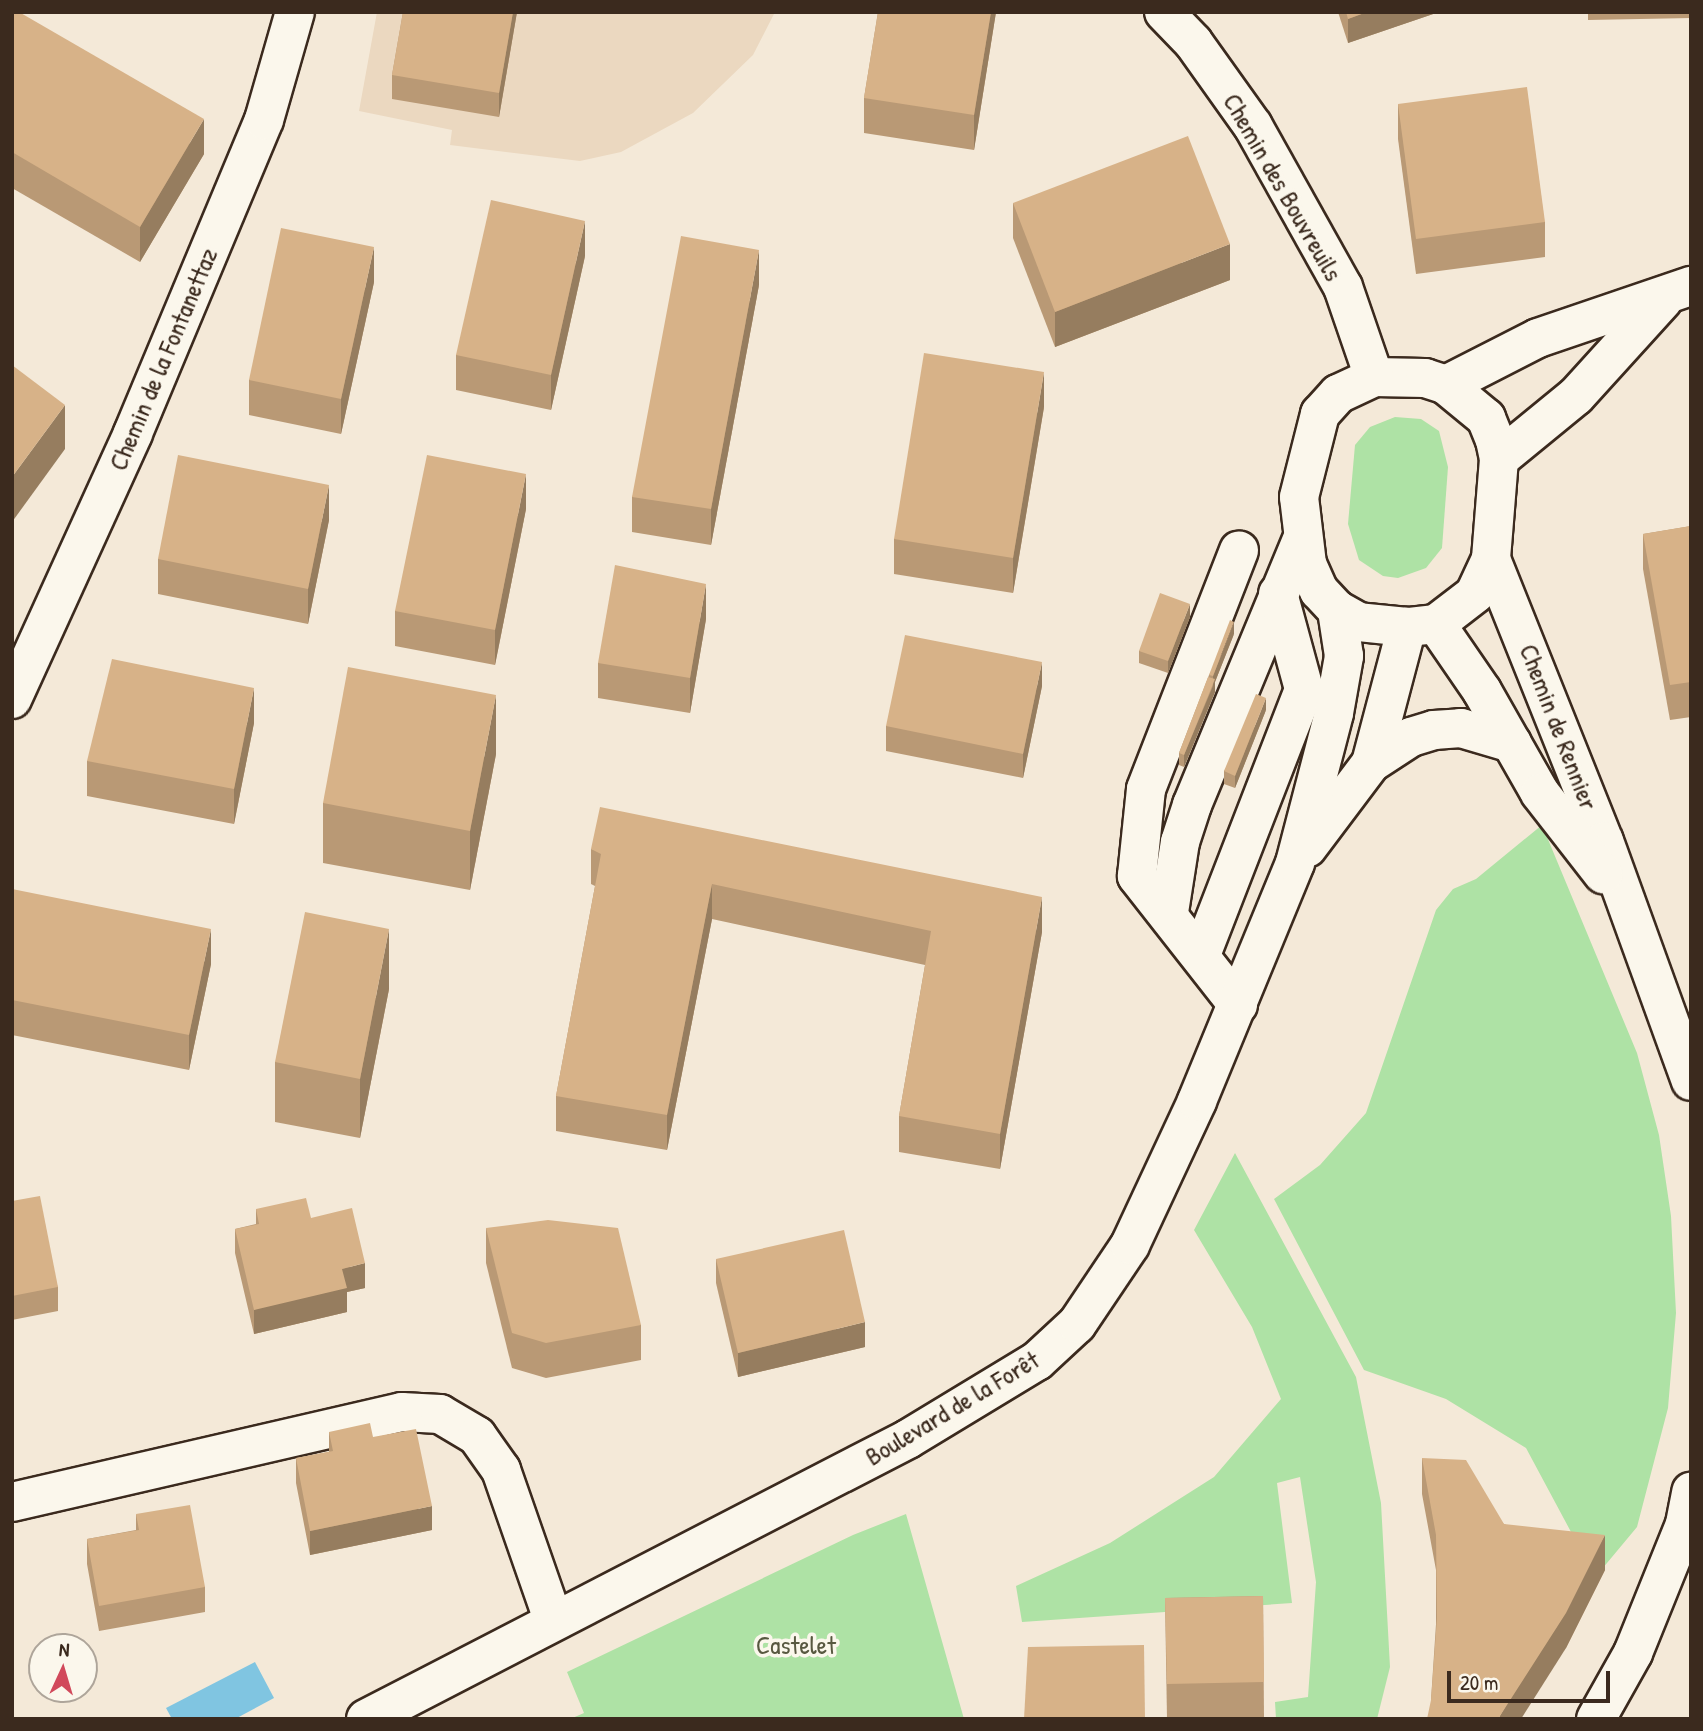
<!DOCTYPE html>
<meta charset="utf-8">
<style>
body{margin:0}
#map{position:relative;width:1703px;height:1731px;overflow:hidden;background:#f4e9d8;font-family:"Patrick Hand",sans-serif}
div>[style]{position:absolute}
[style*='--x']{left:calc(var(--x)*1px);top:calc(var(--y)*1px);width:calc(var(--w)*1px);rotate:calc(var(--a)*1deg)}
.built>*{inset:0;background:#ebd8c0}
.green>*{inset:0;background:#aee2a5}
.water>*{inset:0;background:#80c5e1}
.roads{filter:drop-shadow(2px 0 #3b2a1e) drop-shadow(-2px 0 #3b2a1e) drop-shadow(0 2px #3b2a1e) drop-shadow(0 -2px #3b2a1e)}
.minor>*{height:38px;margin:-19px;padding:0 19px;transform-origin:19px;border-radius:19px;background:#fbf7ec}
.wall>*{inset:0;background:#b99975}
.shaded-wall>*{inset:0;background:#967d5f}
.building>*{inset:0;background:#d7b288}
span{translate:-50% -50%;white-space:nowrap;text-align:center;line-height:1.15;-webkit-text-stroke:7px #fbf7ec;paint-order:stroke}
.street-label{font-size:26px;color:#3b2a1e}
.park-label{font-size:26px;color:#585840}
.frame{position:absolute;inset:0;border:14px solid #3b2a1e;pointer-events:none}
.north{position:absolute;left:28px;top:1633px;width:70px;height:70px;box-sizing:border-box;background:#fbf7ec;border:2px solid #aea59a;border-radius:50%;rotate:4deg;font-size:19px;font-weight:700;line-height:28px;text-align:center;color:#3b2a1e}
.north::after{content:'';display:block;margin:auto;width:24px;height:32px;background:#d1495b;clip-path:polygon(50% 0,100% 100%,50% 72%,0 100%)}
.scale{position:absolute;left:1447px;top:1671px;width:163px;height:32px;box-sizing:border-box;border:4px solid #3b2a1e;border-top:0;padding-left:9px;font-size:21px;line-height:24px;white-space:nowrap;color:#3b2a1e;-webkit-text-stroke:5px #fbf7ec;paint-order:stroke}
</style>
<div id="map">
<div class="built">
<div style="clip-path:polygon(377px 12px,775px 12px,753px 55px,693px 113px,621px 152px,580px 161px,450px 145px,452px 130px,359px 111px)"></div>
</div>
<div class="green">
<div style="clip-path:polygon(1395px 417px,1421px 419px,1439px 431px,1448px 467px,1442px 548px,1426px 568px,1398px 578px,1383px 576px,1359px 560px,1348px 524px,1355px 445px,1370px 427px)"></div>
<div style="clip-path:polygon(1542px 825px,1637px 1053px,1659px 1135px,1671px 1216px,1676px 1313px,1668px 1408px,1637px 1527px,1602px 1569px,1578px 1545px,1526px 1448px,1446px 1399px,1364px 1370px,1274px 1199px,1320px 1165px,1366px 1113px,1436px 910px,1453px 889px,1476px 879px)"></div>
<div style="clip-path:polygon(1235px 1153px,1356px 1377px,1381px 1503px,1390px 1667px,1377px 1719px,1276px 1719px,1275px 1702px,1308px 1697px,1316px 1582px,1300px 1477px,1277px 1483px,1292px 1603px,1022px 1622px,1016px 1586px,1110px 1543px,1214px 1477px,1281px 1399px,1252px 1327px,1194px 1230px)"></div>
<div style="clip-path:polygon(906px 1514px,964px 1719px,570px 1719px,584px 1713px,567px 1672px,853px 1535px)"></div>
</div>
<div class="water">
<div style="clip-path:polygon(255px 1662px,274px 1698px,235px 1719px,172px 1719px,166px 1708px)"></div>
</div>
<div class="roads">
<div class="minor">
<div style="--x:1164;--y:12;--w:42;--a:46"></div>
<div style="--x:1193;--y:42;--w:103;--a:54.5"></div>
<div style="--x:1253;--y:126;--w:184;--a:60.8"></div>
<div style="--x:1343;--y:287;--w:95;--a:71"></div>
<div style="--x:1374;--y:377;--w:51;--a:1.1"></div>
<div style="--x:1425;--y:378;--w:22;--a:18"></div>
<div style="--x:1446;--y:385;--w:52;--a:39.5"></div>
<div style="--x:1486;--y:418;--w:24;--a:68"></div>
<div style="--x:1495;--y:440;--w:19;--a:78"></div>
<div style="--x:1499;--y:459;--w:100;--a:94.6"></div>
<div style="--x:1491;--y:559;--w:38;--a:115"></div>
<div style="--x:1475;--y:594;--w:49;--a:142.4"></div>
<div style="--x:1436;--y:624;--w:29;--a:174"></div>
<div style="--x:1407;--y:627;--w:48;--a:-174.1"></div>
<div style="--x:1359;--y:622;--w:25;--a:-151"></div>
<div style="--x:1337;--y:610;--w:26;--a:-133"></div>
<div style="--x:1319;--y:591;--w:30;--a:-114"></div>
<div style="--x:1307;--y:564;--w:67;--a:-96.8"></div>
<div style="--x:1299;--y:497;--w:86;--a:-75.8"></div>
<div style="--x:1320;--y:414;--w:27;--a:-48"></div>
<div style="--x:1338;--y:394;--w:40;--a:-25"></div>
<div style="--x:1446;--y:385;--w:103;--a:-27.1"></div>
<div style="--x:1538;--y:338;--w:162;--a:-18.8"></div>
<div style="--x:1499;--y:459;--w:99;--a:-39.3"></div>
<div style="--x:1576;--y:396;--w:130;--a:-47.8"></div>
<div style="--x:1491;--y:559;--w:304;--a:68.2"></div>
<div style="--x:1604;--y:841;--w:255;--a:70.1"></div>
<div style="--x:1436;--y:624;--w:81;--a:55.5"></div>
<div style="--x:1482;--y:691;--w:117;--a:60.4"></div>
<div style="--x:1540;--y:793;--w:103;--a:52.1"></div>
<div style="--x:12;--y:699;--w:292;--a:-65.5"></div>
<div style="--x:133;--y:433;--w:339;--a:-67.3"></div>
<div style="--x:264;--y:120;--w:112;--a:-74"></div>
<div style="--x:1371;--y:763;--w:48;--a:-33"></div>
<div style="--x:1411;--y:737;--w:24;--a:-17"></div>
<div style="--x:1434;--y:730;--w:27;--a:-4"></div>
<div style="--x:1461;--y:728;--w:53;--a:16.4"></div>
<div style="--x:1307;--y:848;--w:106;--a:-53"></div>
<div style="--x:1371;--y:763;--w:141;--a:-75.2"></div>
<div style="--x:1169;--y:912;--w:71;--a:-81.1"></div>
<div style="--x:1180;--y:842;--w:39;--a:-72"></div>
<div style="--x:1192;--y:805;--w:290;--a:-67.5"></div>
<div style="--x:1201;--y:955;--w:285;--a:-68.8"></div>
<div style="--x:1304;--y:689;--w:99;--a:-105.2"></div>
<div style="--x:1238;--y:1005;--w:164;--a:-128.1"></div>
<div style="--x:1137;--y:876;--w:87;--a:-84.1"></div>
<div style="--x:1146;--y:789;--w:256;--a:-68.7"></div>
<div style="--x:12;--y:1502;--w:400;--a:-13"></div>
<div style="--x:402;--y:1412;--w:38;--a:3"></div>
<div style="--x:440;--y:1414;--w:43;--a:30.7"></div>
<div style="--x:477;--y:1436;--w:42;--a:54.8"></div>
<div style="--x:501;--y:1470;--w:158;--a:70.8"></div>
<div style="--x:366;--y:1719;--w:610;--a:-27.32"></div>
<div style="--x:908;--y:1439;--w:151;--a:-31.2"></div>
<div style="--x:1037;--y:1361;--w:54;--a:-42.8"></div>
<div style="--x:1077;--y:1324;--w:95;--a:-56.1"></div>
<div style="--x:1130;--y:1245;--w:159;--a:-65"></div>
<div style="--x:1197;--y:1101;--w:257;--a:-67.6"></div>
<div style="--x:1295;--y:863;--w:155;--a:-75.4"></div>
<div style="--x:1334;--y:713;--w:58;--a:-80"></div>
<div style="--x:1344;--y:656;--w:47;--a:-98.7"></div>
<div style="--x:1596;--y:1719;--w:76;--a:-60.7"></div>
<div style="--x:1633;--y:1653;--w:139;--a:-68"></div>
<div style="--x:1685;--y:1524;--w:33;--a:-79"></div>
</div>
</div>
<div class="wall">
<div style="clip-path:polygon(12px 12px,204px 154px,140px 262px,12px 188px)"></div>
<div style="clip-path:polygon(403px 12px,517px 12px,499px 117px,392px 99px,392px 75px)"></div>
<div style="clip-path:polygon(878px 12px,996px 12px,974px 150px,864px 133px,864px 98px)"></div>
<div style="clip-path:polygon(1338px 12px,1439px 12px,1348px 43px)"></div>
<div style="clip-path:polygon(1588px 12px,1691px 12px,1691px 18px,1588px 20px)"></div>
<div style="clip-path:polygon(1398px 104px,1545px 222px,1545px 257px,1416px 274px,1398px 139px)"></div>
<div style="clip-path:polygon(1013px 203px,1230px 280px,1055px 347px,1013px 238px)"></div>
<div style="clip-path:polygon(585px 256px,551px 410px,456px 390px,456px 355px)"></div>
<div style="clip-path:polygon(374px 282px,341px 434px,249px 415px,249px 380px)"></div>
<div style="clip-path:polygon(759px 285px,711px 545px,632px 532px,632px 497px)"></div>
<div style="clip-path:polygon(1044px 407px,1013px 593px,894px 574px,894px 539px)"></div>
<div style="clip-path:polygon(526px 509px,495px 665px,395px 646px,395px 611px)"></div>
<div style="clip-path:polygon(329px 520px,308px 624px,158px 594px,158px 559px)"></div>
<div style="clip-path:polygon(1691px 526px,1691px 717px,1670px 720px,1643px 569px,1643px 534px)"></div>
<div style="clip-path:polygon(1190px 617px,1168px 673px,1139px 663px,1139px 651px)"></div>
<div style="clip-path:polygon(706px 619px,690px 713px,598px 698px,598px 663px)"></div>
<div style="clip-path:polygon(1234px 634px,1215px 682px,1215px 692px,1184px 767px,1179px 765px,1179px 753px,1209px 675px)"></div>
<div style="clip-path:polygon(1042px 686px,1023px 778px,886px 751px,886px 726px)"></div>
<div style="clip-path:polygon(1266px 710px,1235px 788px,1224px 784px,1224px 771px)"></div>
<div style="clip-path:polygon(254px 723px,234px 824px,87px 796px,87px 761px)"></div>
<div style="clip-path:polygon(496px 754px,470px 890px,323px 863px,323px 803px)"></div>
<div style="clip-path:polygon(591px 849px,1042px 932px,1000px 1169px,899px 1152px,899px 1116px,925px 965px,712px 919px,667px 1150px,556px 1131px,556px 1096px,595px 886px,591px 884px)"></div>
<div style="clip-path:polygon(12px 889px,211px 964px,189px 1070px,12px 1035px)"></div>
<div style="clip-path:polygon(389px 989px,360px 1138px,275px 1122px,275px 1062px)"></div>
<div style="clip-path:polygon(12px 1201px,58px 1287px,58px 1311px,12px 1320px)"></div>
<div style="clip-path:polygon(256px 1209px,311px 1218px,365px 1288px,347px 1292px,347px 1312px,254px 1334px,235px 1253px,235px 1229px,256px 1224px)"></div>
<div style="clip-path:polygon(486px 1228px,641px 1325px,641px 1360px,546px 1378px,512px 1368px,486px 1263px)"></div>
<div style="clip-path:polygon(716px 1259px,865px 1347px,738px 1377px,716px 1283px)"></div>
<div style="clip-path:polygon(329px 1432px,373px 1437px,432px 1530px,310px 1555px,296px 1483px,296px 1458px,329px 1452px)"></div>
<div style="clip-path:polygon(1422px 1458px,1504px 1524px,1605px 1570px,1566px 1648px,1431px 1700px,1436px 1624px,1436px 1570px,1422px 1494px)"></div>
<div style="clip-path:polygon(136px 1514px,205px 1587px,205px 1612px,99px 1631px,87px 1564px,87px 1539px,136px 1530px)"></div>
<div style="clip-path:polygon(1263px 1596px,1264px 1717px,1167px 1719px,1165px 1598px)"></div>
</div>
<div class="shaded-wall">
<div style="clip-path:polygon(513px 12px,517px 12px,499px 117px,499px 93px)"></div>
<div style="clip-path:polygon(991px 12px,996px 12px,974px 150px,974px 115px)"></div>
<div style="clip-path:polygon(1367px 12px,1439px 12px,1348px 43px,1348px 19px)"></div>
<div style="clip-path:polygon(204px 119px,204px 154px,140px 262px,140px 227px)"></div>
<div style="clip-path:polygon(585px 221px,585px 256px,551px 410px,551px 375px)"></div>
<div style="clip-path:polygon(1230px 244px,1230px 280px,1055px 347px,1055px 312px)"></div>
<div style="clip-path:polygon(374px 247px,374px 282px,341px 434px,341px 399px)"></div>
<div style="clip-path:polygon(759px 250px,759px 285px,711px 545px,711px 509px)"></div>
<div style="clip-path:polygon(1044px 372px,1044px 407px,1013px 593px,1013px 558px)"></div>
<div style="clip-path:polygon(65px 405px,65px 449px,12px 522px,12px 477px)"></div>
<div style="clip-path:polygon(526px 474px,526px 509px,495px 665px,495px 630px)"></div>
<div style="clip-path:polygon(329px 485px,329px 520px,308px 624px,308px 589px)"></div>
<div style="clip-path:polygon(706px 584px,706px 619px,690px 713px,690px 678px)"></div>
<div style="clip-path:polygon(1190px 604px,1190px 617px,1168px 673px,1168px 661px)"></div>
<div style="clip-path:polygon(1234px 622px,1234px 634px,1215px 682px,1215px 692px,1184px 767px,1184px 755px,1213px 686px,1213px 676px)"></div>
<div style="clip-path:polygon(1042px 662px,1042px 686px,1023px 778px,1023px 754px)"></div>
<div style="clip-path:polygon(254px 688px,254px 723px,234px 824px,234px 789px)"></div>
<div style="clip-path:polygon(496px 695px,496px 754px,470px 890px,470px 831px)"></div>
<div style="clip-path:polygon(1266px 698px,1266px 710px,1235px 788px,1235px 776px)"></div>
<div style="clip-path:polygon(712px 884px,712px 919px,667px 1150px,667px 1115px)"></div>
<div style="clip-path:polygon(1042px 897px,1042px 932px,1000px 1169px,1000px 1134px)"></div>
<div style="clip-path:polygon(211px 929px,211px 964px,189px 1070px,189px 1035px)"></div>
<div style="clip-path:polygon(389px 929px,389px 989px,360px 1138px,360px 1079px)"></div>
<div style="clip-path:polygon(365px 1263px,365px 1288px,347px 1292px,347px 1312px,254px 1334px,254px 1310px,342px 1269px)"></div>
<div style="clip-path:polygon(865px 1322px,865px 1347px,738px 1377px,738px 1353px)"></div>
<div style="clip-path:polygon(432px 1506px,432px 1530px,310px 1555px,310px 1531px)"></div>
<div style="clip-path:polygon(1605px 1535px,1605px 1570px,1566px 1648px,1521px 1719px,1498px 1719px)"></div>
</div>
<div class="building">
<div style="clip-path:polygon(12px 12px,19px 12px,204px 119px,140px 227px,12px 152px)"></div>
<div style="clip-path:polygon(403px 12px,513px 12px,499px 93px,392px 75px)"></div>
<div style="clip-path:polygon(878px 12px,991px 12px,974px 115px,864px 98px)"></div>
<div style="clip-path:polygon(1346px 12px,1367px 12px,1348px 19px)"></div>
<div style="clip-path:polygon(1527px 87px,1545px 222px,1416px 239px,1398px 104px)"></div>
<div style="clip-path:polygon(1188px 136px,1230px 244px,1055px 312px,1013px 203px)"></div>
<div style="clip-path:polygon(491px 200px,585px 221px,551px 375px,456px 355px)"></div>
<div style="clip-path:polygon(281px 228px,374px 247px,341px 399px,249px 380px)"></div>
<div style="clip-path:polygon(681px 236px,759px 250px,711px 509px,632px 497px)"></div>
<div style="clip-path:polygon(924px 353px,1044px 372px,1013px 558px,894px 539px)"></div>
<div style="clip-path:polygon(12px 365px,65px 405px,12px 477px)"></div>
<div style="clip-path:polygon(178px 455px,329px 485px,308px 589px,158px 559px)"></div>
<div style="clip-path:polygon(427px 455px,526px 474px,495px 630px,395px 611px)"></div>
<div style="clip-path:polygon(1691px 526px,1691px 682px,1670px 685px,1643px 534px)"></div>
<div style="clip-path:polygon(615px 565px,706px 584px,690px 678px,598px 663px)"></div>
<div style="clip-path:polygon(1160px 593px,1190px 604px,1168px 661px,1139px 651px)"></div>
<div style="clip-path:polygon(1230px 620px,1234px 622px,1213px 676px,1209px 675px)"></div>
<div style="clip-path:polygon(905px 635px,1042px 662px,1023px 754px,886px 726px)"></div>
<div style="clip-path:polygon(112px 659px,254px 688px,234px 789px,87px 761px)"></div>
<div style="clip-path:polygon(348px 667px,496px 695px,470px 831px,323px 803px)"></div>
<div style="clip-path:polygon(1208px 677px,1215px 679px,1184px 755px,1179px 753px)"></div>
<div style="clip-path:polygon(1256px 694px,1266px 698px,1235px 776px,1224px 771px)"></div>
<div style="clip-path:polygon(600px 807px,1042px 897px,1000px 1134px,899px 1116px,931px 931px,712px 884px,667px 1115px,556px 1096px,601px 854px,591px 849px)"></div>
<div style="clip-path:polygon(12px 889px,211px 929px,189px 1035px,12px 1000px)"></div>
<div style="clip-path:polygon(305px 912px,389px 929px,360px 1079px,275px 1062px)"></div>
<div style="clip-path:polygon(40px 1196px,58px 1287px,12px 1296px,12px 1201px)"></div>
<div style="clip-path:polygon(306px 1198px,311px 1218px,352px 1208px,365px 1263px,342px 1269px,347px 1288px,254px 1310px,235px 1229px,259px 1224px,256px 1209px)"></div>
<div style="clip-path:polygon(548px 1220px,618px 1228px,641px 1325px,546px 1343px,512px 1333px,486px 1228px)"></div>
<div style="clip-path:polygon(844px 1230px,865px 1322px,738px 1353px,716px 1259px)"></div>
<div style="clip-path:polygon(370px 1423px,373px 1437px,416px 1429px,432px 1506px,310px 1531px,296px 1458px,333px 1451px,329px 1432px)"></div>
<div style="clip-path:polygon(1422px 1458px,1466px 1460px,1504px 1524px,1605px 1535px,1566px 1613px,1498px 1719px,1427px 1719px,1431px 1700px,1437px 1618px,1436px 1535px)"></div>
<div style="clip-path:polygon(190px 1505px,205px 1587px,99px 1606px,87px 1539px,139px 1530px,136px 1514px)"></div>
<div style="clip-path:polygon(1263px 1596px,1264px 1682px,1167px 1684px,1165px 1598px)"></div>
<div style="clip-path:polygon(1144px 1645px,1145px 1719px,1024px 1719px,1028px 1647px)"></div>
</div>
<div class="street-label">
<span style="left:1283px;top:187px;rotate:60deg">Chemin des Bouvreuils</span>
<span style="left:163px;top:359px;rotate:-67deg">Chemin de la Fontanettaz</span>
<span style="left:1559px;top:727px;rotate:69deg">Chemin de Rennier</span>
<span style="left:952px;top:1408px;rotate:-31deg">Boulevard de la Forêt</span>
</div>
<div class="park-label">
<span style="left:796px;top:1645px">Castelet</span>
</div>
<div class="frame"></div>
<div class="north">N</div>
<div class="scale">20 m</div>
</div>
